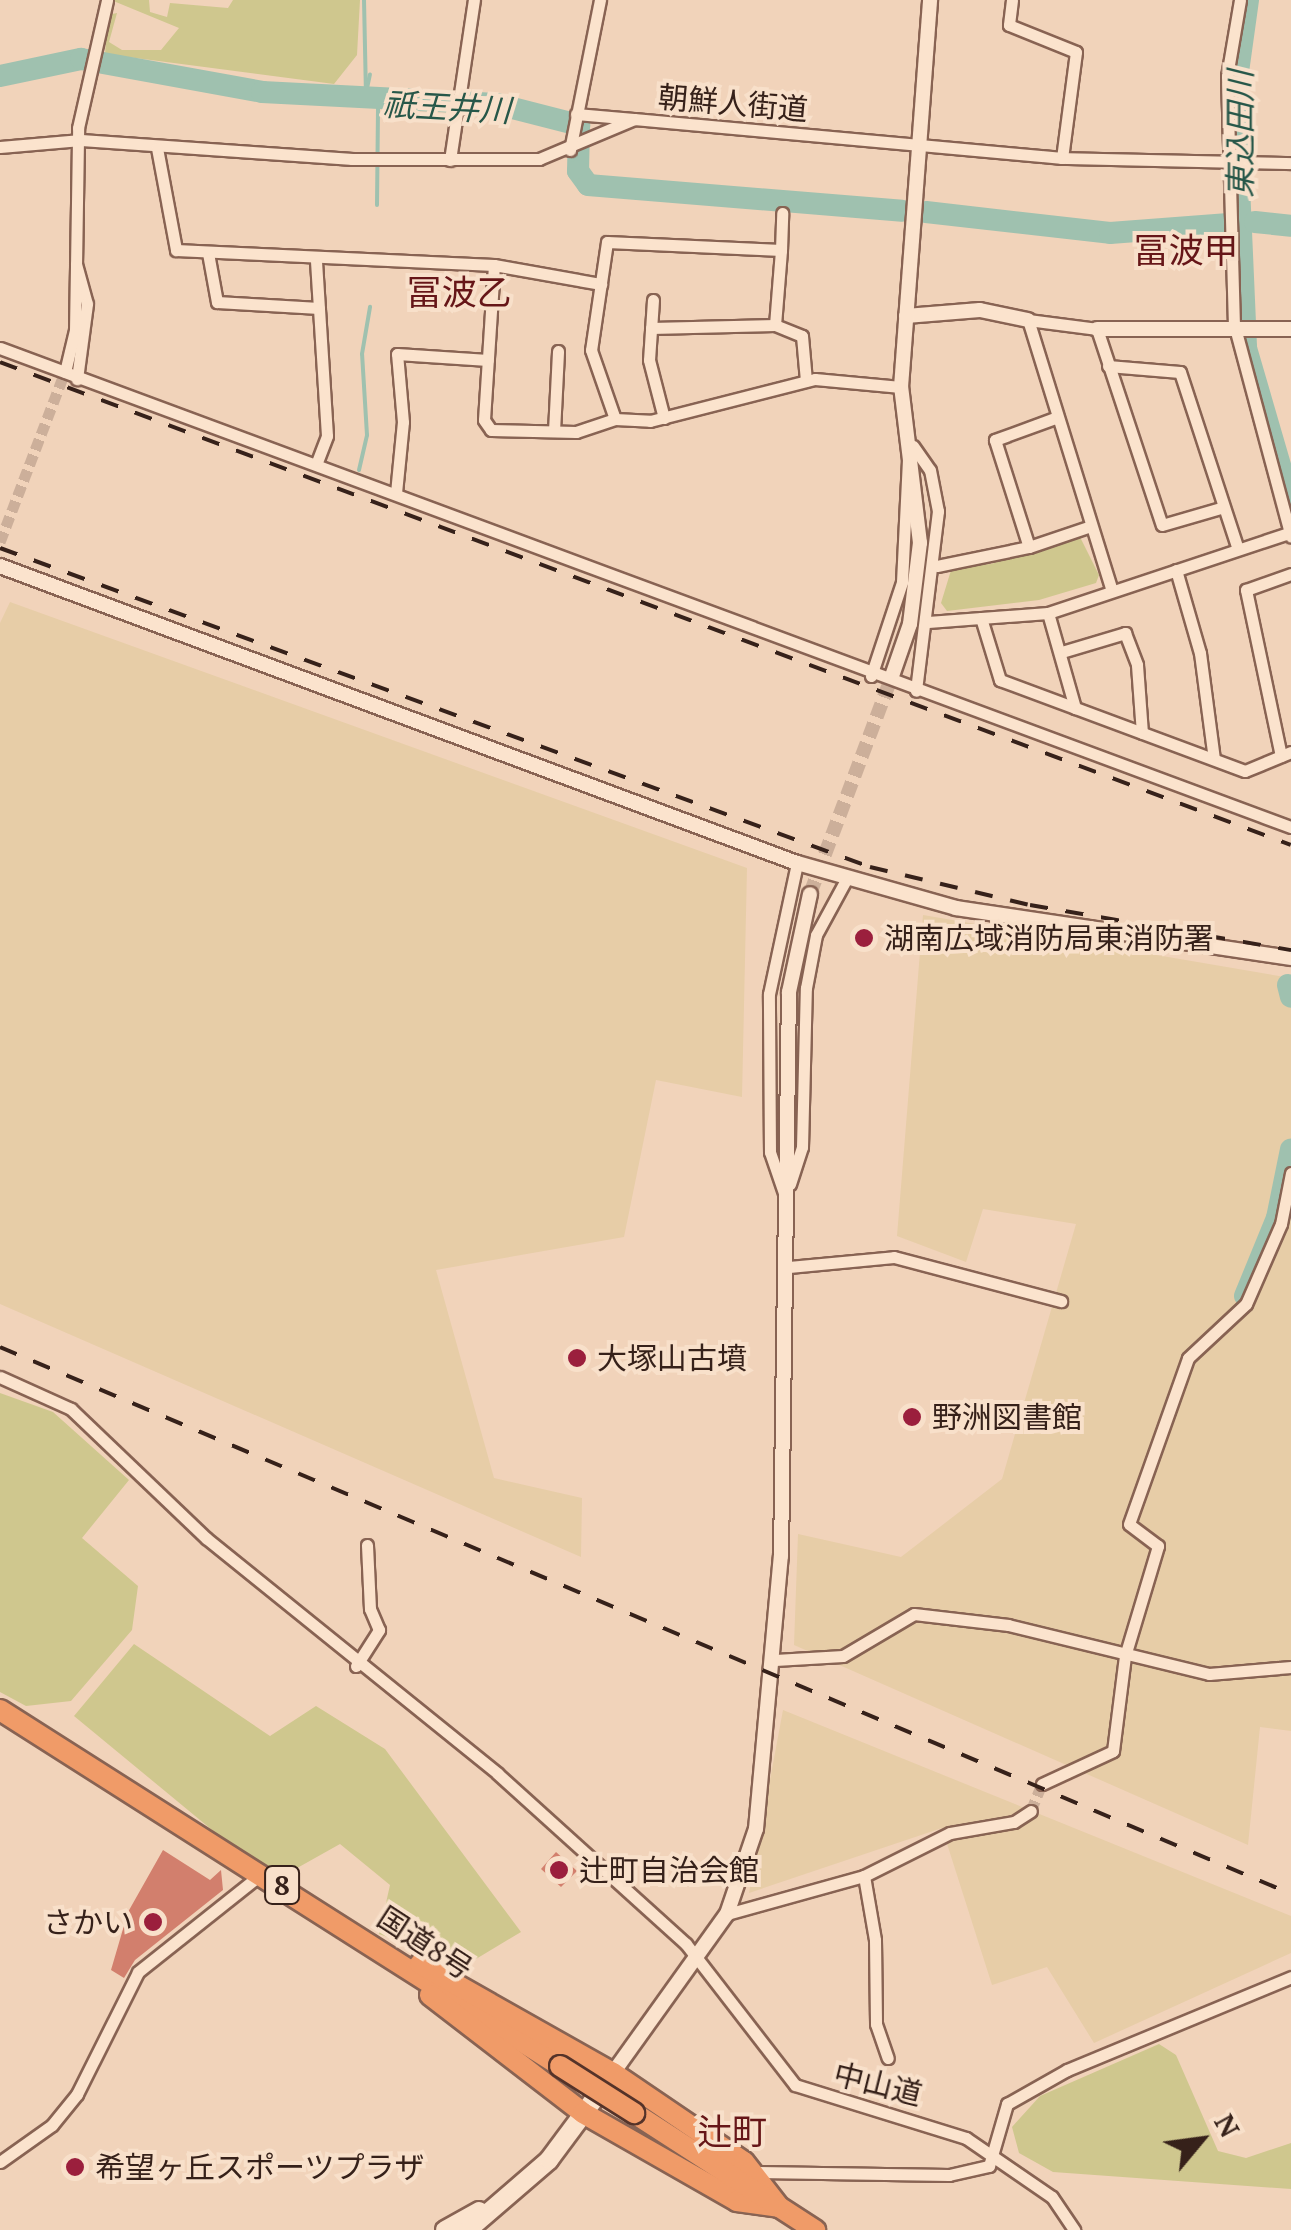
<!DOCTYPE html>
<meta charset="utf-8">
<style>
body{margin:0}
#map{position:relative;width:1291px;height:2230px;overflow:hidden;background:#f1d3ba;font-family:"PT Serif","Noto Sans JP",serif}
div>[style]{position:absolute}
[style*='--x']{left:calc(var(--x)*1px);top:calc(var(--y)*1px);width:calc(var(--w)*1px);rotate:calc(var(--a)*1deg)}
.farmland>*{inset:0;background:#e7cda7}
.green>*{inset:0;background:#cfc78e}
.stream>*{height:4px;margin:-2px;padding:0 2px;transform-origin:2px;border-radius:2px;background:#9fc1af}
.river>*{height:22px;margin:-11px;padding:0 11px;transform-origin:11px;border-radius:11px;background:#9fc1af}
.building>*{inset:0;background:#d27f6d}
.minor-tunnel>*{height:11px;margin-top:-5.5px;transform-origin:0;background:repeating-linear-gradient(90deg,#ccaf9a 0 11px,transparent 0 16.5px)}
.tertiary-tunnel>*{height:14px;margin-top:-7px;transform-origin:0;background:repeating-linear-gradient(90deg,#ccaf9a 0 14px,transparent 0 21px)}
.roads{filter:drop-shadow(2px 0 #886353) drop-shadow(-2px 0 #886353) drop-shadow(0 2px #886353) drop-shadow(0 -2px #886353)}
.minor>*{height:11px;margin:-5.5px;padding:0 5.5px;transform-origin:5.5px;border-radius:5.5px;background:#fbe3cd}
.tertiary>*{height:14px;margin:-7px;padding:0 7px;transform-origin:7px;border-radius:7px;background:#fbe3cd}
.secondary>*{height:18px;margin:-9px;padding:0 9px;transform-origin:9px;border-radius:9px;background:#fbe3cd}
.trunk>*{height:20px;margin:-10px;padding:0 10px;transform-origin:10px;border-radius:10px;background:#f09b68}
.rail>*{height:4px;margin-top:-2px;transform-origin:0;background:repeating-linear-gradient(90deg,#36211a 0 18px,transparent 0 36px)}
.bridges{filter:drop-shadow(2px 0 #553329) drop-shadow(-2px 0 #553329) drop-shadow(0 2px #553329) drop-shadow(0 -2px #553329)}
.trunk-bridge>*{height:20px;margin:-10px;padding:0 10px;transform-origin:10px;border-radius:10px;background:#f09b68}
.dots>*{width:28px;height:28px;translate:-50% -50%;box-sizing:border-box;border:5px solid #f8e0ca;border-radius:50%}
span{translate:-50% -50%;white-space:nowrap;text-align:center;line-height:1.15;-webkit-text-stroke:8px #f8e0ca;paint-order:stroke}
.shield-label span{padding:2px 8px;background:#f8e0ca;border:2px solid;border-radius:8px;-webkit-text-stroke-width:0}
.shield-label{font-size:28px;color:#36211a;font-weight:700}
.street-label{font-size:30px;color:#36211a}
.poi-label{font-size:30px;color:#36211a}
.left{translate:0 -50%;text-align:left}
.right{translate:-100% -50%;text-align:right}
.water-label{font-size:32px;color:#275749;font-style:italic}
.quarter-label{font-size:35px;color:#661618}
.north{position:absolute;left:1151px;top:2090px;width:100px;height:100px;-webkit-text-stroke:8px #f8e0ca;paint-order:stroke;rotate:61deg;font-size:28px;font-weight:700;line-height:40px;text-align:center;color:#36211a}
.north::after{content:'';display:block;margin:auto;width:35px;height:45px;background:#36211a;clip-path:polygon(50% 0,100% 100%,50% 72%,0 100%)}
</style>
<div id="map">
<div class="farmland">
<div style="clip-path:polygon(10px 602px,747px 868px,742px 1097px,656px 1080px,624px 1237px,436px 1270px,494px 1478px,582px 1498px,581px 1557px,0 1304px,0 623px)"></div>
<div style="clip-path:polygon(923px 915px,1291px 978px,1291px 1731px,1260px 1727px,1248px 1845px,794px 1645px,798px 1534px,901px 1557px,1002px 1479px,1076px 1224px,983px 1209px,966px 1262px,897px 1236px)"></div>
<div style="clip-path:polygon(783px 1710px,1291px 1916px,1291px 1953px,1094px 2043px,1047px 1967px,992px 1985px,942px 1828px,749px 1893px)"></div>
</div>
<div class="green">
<div style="clip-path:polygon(111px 0,149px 0,150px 12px,167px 17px,170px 3px,228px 8px,233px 0,360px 0,357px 55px,334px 84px,105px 54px,108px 15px,117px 13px,109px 42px,122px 50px,161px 50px,179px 28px)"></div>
<div style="clip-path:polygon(1079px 535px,1099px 575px,1096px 583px,1039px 600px,947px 611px,941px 603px,952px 567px,991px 564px)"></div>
<div style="clip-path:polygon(0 1393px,53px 1412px,129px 1480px,82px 1538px,138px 1586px,132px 1630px,71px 1701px,26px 1706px,0 1692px)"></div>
<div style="clip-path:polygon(134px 1644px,270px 1736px,316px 1706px,385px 1749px,521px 1932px,466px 1965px,379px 1934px,390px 1885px,340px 1844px,274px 1881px,74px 1716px)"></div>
<div style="clip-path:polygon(1159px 2044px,1176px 2055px,1218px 2151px,1246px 2158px,1291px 2143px,1291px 2189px,1053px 2172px,1019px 2153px,1012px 2127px,1040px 2096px)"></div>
</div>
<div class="stream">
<div style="--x:364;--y:0;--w:98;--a:88.8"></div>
<div style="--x:366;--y:93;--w:19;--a:-78"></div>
<div style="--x:377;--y:205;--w:101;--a:-89.4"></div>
<div style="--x:359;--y:470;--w:36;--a:-77"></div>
<div style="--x:367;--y:435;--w:81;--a:-93.5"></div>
<div style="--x:362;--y:354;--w:48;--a:-80.3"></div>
</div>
<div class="river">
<div style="--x:1248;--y:0;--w:95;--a:97.9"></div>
<div style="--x:1235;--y:94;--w:254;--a:87.5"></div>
<div style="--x:1246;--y:348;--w:161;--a:73.8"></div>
<div style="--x:0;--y:76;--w:83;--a:-11.9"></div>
<div style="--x:81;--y:59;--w:184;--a:10.3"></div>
<div style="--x:262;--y:92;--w:235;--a:2.9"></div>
<div style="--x:497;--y:104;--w:85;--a:14.4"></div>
<div style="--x:579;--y:125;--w:46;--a:91.2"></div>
<div style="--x:578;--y:171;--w:17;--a:54"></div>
<div style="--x:588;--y:185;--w:315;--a:4.7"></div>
<div style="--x:926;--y:212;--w:185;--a:6.5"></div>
<div style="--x:1110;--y:233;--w:119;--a:-4.3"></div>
<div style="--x:1255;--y:222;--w:36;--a:6"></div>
<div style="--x:1288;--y:985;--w:12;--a:76"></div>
<div style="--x:1245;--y:1296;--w:84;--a:-67.7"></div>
<div style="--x:1277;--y:1218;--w:70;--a:-78.5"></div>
</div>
<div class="building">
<div style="clip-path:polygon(163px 1850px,210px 1880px,221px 1870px,223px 1890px,135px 1960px,124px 1978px,111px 1970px,128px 1912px)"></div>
<div style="clip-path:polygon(556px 1852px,577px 1871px,561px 1887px,541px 1869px)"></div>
</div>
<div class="minor-tunnel">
<div style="--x:0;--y:542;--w:182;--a:-69.1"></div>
<div style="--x:1031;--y:1811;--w:29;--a:-68"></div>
</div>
<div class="tertiary-tunnel">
<div style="--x:810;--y:894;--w:233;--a:-69.4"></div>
</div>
<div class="roads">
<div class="minor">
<div style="--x:1012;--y:0;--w:25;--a:97"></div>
<div style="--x:1009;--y:25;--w:72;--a:21.9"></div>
<div style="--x:1076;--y:52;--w:107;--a:97.5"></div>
<div style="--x:1240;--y:0;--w:77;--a:99.7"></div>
<div style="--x:1227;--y:76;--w:248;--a:88.4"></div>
<div style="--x:1234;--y:324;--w:220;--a:75"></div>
<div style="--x:576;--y:114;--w:58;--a:4.9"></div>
<div style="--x:0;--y:147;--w:81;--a:-4.9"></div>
<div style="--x:81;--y:140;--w:272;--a:4"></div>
<div style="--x:352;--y:159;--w:187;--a:0"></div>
<div style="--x:539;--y:159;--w:103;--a:-22.8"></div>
<div style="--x:634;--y:119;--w:430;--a:5.2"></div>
<div style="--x:1062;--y:158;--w:229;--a:1.3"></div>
<div style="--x:157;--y:148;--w:104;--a:79.4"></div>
<div style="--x:176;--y:250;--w:318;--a:2.7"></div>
<div style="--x:494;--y:265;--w:109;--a:10.1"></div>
<div style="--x:570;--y:150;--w:153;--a:-78.7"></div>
<div style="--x:450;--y:160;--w:162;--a:-81.5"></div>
<div style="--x:781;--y:250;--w:37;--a:-88"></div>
<div style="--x:208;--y:253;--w:50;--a:79.6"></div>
<div style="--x:217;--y:302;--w:102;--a:3.4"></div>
<div style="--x:316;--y:261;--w:175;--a:86.4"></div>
<div style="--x:327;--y:436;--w:30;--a:111"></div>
<div style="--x:76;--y:264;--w:41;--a:74.6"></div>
<div style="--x:87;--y:304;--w:76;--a:97.6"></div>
<div style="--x:494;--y:265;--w:155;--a:93.7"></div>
<div style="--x:484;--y:420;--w:12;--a:55"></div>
<div style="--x:491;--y:430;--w:85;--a:1.3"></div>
<div style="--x:576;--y:432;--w:41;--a:-18.4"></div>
<div style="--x:653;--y:300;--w:60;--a:93.8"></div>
<div style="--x:649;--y:360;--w:60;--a:75.5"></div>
<div style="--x:775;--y:325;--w:75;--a:-85.4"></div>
<div style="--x:781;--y:250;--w:174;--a:-177.4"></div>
<div style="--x:607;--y:242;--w:109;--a:98.4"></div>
<div style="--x:591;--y:350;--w:73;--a:70.8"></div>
<div style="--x:615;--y:419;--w:35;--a:3"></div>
<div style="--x:650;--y:421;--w:170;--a:-14.3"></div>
<div style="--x:815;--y:379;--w:86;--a:5.3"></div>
<div style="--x:651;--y:328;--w:124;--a:-1.4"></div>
<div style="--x:775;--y:325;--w:29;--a:22"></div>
<div style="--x:802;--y:336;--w:45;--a:84.9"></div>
<div style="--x:0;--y:348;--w:1377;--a:20.36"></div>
<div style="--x:1108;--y:366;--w:72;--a:4.8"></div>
<div style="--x:1180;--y:372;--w:186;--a:71.9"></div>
<div style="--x:65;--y:372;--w:43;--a:-76.6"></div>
<div style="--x:75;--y:330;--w:202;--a:-89.1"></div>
<div style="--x:78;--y:128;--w:131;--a:-77.2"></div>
<div style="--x:1055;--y:418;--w:64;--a:159.9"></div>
<div style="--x:995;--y:440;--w:112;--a:72.4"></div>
<div style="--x:1029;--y:547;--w:65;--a:-18.7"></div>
<div style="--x:554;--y:431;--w:80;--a:-87.1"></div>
<div style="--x:913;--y:446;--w:29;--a:55"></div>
<div style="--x:930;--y:470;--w:42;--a:79"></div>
<div style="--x:938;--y:511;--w:181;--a:97"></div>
<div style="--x:396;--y:493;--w:71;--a:-84.4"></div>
<div style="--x:403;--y:422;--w:68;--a:-95"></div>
<div style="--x:397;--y:354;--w:91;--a:3.8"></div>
<div style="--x:937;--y:566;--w:94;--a:-11.7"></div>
<div style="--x:1176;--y:570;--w:86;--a:73.9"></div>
<div style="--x:1200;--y:653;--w:107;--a:82.5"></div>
<div style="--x:1112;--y:591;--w:284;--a:-107.2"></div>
<div style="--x:1028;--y:320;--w:70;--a:7.4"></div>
<div style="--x:1097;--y:329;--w:206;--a:71.7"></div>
<div style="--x:1162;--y:525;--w:61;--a:-16.1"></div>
<div style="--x:1048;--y:613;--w:99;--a:74.1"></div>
<div style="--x:981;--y:618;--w:65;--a:73"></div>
<div style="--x:1000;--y:680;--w:261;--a:20.4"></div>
<div style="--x:1245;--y:771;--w:50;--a:-22.4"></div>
<div style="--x:928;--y:622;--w:120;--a:-4.3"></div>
<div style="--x:1048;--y:613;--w:256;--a:-18.4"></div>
<div style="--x:1065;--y:651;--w:63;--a:-16.7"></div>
<div style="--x:1125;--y:633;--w:34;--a:69"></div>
<div style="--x:1137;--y:665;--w:68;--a:85.8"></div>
<div style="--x:871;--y:676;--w:99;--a:-71.7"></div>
<div style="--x:902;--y:582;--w:123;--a:-87.2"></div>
<div style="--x:1281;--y:756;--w:170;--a:-101.9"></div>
<div style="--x:1246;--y:590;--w:48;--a:-19.6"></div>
<div style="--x:790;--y:1184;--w:39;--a:-72"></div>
<div style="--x:802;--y:1147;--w:159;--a:-88.6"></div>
<div style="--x:806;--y:988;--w:54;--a:-79.3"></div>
<div style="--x:816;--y:935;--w:65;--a:-61.5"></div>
<div style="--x:784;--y:1193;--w:43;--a:-108.9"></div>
<div style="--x:770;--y:1152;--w:158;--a:-90.4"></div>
<div style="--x:769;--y:994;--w:134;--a:-77.9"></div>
<div style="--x:789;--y:1267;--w:105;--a:-5.4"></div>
<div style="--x:894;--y:1257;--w:173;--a:14.8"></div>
<div style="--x:0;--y:1377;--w:78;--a:24.3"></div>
<div style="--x:71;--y:1409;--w:187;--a:43.7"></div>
<div style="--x:206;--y:1538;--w:375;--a:38.9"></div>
<div style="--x:498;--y:1774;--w:253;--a:42.1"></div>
<div style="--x:686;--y:1944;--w:178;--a:52.3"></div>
<div style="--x:795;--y:2085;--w:179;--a:17.2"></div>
<div style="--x:966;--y:2138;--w:104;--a:34.5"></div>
<div style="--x:1052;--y:2197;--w:40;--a:56"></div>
<div style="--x:775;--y:1660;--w:68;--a:-3.4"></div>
<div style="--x:843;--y:1656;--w:82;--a:-30.6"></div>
<div style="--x:914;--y:1614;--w:95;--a:6.7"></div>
<div style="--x:1008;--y:1625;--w:207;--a:13.7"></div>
<div style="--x:1209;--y:1674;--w:82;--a:-4.9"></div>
<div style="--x:356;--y:1666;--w:43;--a:-57.4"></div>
<div style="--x:379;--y:1630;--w:23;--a:-113"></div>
<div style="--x:370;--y:1609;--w:64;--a:-92.7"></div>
<div style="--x:1042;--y:1784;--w:78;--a:-24.9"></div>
<div style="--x:1113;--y:1751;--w:96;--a:-82.8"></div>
<div style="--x:1125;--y:1656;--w:115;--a:-73.3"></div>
<div style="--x:1158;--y:1546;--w:36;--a:-143"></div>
<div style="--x:1129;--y:1524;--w:176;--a:-70.4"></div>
<div style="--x:1188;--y:1358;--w:79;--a:-43"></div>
<div style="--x:1246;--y:1304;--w:87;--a:-66.4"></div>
<div style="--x:1281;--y:1224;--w:52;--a:-78.9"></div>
<div style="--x:864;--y:1876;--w:65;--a:80.2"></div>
<div style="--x:875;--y:1940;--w:84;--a:89.3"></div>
<div style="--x:876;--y:2024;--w:36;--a:71"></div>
<div style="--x:727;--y:1914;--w:142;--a:-15.5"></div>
<div style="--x:864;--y:1876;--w:96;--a:-26.6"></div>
<div style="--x:950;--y:1833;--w:65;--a:-9.8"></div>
<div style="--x:1014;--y:1822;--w:20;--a:-33"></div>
<div style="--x:0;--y:2162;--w:64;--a:-35.4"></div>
<div style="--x:52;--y:2125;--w:40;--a:-51"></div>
<div style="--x:77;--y:2094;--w:136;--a:-63.4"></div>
<div style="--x:138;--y:1972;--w:157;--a:-38.5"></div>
<div style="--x:758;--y:2172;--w:191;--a:0.9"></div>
<div style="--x:949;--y:2175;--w:41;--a:-12.7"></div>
<div style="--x:989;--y:2166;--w:65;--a:-73.8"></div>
<div style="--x:1007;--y:2104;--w:69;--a:-29.5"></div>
<div style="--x:1067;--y:2070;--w:243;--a:-22.5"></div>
</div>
<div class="tertiary">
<div style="--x:906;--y:316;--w:74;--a:-4.6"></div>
<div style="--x:980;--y:310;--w:49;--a:11.8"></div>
<div style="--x:1097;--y:329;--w:194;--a:0"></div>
<div style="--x:0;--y:566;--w:851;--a:20.44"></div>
<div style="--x:797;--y:863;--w:165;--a:15.8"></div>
<div style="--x:956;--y:908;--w:339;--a:8.5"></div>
<div style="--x:892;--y:676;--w:55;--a:-70.9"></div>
<div style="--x:910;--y:624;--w:82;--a:-83"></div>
<div style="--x:920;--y:543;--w:157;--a:-96.9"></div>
<div style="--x:901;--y:387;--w:388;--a:-85.7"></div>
<div style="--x:613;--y:2073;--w:196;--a:-54.4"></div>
<div style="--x:727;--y:1914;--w:90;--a:-71.2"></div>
<div style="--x:756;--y:1829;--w:274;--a:-84.8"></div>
<div style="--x:781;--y:1556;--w:564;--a:-89.19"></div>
<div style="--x:789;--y:992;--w:100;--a:-77.9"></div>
</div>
<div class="secondary">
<div style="--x:445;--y:2230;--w:39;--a:-29"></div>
<div style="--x:468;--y:2230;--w:107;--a:-40.8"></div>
<div style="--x:549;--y:2160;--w:97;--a:-53.4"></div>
</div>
<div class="trunk">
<div style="--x:0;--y:1710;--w:664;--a:32.44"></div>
<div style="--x:420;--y:1964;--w:222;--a:29.5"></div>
<div style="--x:613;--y:2073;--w:158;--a:34.2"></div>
<div style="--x:744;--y:2162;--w:57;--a:52.1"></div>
<div style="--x:430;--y:1995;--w:193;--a:37.6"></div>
<div style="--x:583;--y:2113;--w:177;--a:29.7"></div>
<div style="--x:737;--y:2201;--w:42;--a:8.1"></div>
<div style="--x:634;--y:2113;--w:216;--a:32.9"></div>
</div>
</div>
<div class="rail">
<div style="--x:0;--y:362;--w:1378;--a:20.51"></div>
<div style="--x:0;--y:548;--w:927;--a:20.14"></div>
<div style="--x:870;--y:867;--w:164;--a:13.4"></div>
<div style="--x:1030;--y:905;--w:265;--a:9.8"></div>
<div style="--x:0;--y:1347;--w:1402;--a:22.96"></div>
</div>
<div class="bridges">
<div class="trunk-bridge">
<div style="--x:560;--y:2066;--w:88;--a:32.4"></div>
</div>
</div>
<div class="dots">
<div style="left:864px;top:938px;background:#9b1f3d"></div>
<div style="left:577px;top:1358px;background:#9b1f3d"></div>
<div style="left:912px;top:1417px;background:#9b1f3d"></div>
<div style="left:559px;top:1870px;background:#9b1f3d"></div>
<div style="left:153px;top:1922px;background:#9b1f3d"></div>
<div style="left:75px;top:2167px;background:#9b1f3d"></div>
</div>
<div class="shield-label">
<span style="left:282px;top:1885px">8</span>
</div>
<div class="street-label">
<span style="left:733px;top:103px;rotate:5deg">朝鮮人街道</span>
<span style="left:425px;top:1943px;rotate:33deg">国道8号</span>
<span style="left:878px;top:2084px;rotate:14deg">中山道</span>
</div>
<div class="poi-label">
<span class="left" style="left:884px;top:938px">湖南広域消防局東消防署</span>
<span class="left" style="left:597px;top:1358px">大塚山古墳</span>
<span class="left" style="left:932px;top:1417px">野洲図書館</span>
<span class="left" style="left:579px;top:1870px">辻町自治会館</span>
<span class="right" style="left:133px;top:1922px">さかい</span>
<span class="left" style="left:95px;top:2167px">希望ヶ丘スポーツプラザ</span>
</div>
<div class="water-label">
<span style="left:447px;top:107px;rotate:3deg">祇王井川</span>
<span style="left:1240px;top:134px;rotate:-90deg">東込田川</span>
</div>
<div class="quarter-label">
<span style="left:1186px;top:250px">冨波甲</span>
<span style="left:459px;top:292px">冨波乙</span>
<span style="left:732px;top:2131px">辻町</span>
</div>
<div class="north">N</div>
</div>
